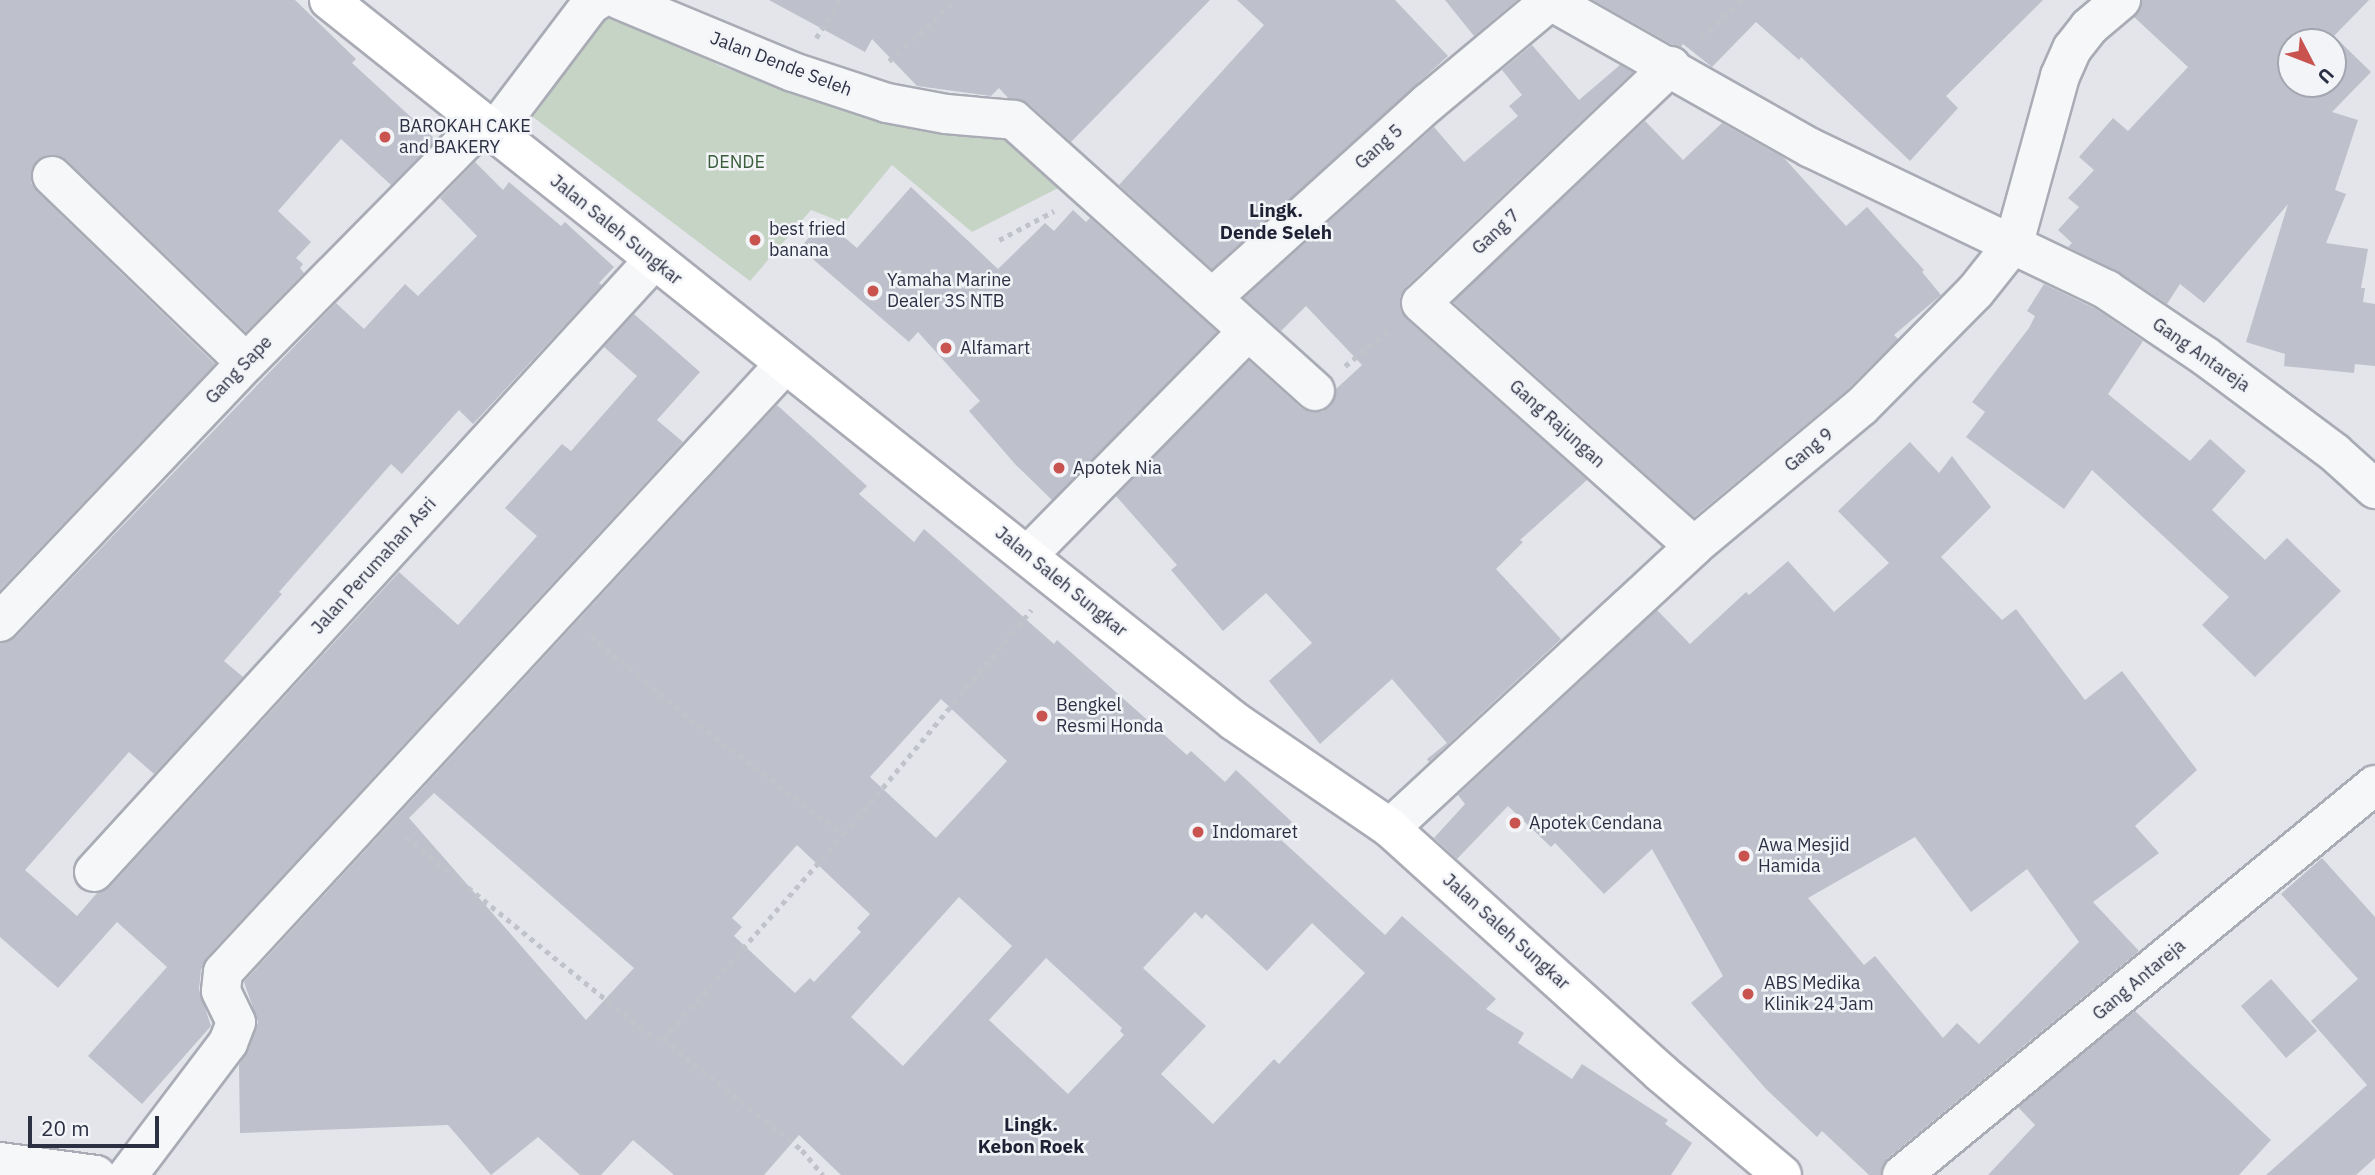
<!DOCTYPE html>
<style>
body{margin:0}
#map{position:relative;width:2375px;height:1175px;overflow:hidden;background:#e4e5eb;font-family:"IBM Plex Sans",sans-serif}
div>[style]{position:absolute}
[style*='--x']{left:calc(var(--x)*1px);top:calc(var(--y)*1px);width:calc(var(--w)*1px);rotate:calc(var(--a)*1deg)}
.green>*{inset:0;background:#c6d4c5}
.building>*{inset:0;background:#bec0cb}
.path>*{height:4.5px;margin-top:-2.25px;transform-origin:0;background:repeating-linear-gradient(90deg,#c1c3ca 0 5px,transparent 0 10px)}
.roads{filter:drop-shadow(2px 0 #a9abb5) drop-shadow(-2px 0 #a9abb5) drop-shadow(0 2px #a9abb5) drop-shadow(0 -2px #a9abb5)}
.street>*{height:38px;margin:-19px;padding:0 19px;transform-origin:19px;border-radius:19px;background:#f6f7f9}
.highway>*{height:38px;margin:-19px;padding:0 19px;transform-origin:19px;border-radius:19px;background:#fff}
.dots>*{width:19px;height:19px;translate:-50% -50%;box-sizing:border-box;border:4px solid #f3f4f8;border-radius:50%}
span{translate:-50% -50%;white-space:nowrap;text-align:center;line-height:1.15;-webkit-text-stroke:5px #f3f4f8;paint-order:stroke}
.street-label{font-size:18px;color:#2c3043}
.poi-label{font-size:18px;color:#2c3043}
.left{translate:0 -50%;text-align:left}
.park-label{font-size:18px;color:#3a5e3a}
.neighbourhood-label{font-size:19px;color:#1e2134;font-weight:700}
.north{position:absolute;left:2277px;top:28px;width:70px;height:70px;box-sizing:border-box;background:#f3f4f8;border:2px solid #a3a6b0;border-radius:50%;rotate:132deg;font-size:19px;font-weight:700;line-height:28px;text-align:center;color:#2c3043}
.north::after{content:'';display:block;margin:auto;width:24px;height:32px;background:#c9534f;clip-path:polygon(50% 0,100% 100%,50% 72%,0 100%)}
.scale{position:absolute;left:28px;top:1116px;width:131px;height:32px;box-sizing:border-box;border:4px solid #2c3043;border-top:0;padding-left:9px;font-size:21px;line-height:24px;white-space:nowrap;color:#2c3043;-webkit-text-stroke:5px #f3f4f8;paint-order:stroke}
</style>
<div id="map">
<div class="green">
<div style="clip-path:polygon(612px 7px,722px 67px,888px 120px,1008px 139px,1058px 188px,972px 232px,892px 165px,844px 223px,811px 210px,750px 281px,533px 117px)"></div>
</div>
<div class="building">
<div style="clip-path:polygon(0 0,295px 0,356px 59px,352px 63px,436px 140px,391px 185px,341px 139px,278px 211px,311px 242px,296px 258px,303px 264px,300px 268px,304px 273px,246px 332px,67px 160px,57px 155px,47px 155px,37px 160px,31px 171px,31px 183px,37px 192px,215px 364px,0 590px)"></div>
<div style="clip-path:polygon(769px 0,1210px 0,1071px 142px,1029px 104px,1008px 98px,999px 88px,991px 96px,917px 86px,872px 39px,865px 52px)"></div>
<div style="clip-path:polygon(1237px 0,1395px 0,1448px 56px,1212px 269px,1119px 185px,1264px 25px)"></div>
<div style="clip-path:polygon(1445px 0,1517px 0,1474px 36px)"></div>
<div style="clip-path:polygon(1593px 0,2043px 0,1946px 96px,1958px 108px,1910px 161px,1801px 57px,1799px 60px,1756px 22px,1712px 67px,1683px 44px,1681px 47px,1673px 45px)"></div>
<div style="clip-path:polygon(evenodd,2142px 0,2369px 0,2334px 36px,2371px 72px,2332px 112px,2358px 120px,2335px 190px,2346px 194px,2326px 243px,2368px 249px,2361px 288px,2365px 288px,2363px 302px,2375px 304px,2375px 366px,2355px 364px,2354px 373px,2284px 366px,2285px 354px,2246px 342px,2288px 204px,2204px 303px,2180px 284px,2167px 304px,2119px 272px,2068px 247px,2072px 243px,2058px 230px,2079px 207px,2068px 198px,2094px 170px,2079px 157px,2113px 118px,2128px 131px,2188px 67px,2134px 17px,2142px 0,2291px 42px,2333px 42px,2333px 84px,2291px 84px,2291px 42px)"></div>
<div style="clip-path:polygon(1532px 45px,1579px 100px,1620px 65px,1633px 72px,1406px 287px,1400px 297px,1400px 309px,1406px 319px,1587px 480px,1520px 540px,1523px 542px,1496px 569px,1561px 639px,1429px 762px,1427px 759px,1447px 743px,1392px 679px,1320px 744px,1269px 681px,1312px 643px,1266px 593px,1223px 631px,1171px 570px,1177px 565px,1116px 496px,1249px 361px,1301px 408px,1311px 412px,1322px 412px,1331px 406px,1336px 389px,1362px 365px,1306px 306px,1281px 331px,1244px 298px,1434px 127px,1464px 162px,1518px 116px,1509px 106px,1522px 95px,1502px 70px)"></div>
<div style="clip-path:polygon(1645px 121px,1683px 160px,1722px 123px,1784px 158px,1846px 226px,1867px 207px,1924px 270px,1922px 272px,1941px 295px,1894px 335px,1898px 339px,1846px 391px,1694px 517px,1453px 302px)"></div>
<div style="clip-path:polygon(475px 162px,503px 190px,509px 182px,561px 226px,565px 222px,614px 267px,599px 283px,602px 285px,473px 424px,459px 410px,402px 474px,391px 464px,279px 592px,282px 594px,224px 661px,243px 677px,154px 774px,129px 752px,25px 870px,77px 916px,97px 893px,110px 887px,399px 572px,458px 625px,537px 536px,505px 508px,562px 444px,571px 451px,637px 376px,604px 347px,634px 314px,700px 372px,657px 420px,683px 442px,207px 957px,201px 970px,199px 989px,211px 1026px,142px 1104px,88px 1056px,167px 967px,117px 922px,58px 988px,0 937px,0 643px,16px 637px,336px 303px,364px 329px,405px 284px,418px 296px,477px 236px,440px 198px)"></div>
<div style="clip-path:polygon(911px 187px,998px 269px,1045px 223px,1054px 231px,1073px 210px,1086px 222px,1090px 218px,1217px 332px,1052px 500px,1015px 464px,969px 411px,980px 401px,918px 332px,909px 342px,800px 248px,824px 220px,857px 248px)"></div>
<div style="clip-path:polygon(2044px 284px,2096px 309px,2143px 341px,2108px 394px,2190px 461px,2210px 439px,2246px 471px,2212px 510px,2265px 560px,2287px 538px,2341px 591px,2255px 677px,2202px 625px,2229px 597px,2092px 470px,2064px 509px,1966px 437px,1985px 412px,1972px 402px,2029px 328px,2035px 316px,2027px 311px)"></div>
<div style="clip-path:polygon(evenodd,777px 405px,867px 486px,859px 494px,914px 542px,924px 529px,1054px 644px,1057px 640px,1187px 755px,1191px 751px,1225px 782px,1236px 770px,1292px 822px,1278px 837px,1385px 935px,1402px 916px,1496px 999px,1486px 1009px,1524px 1033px,1518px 1043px,1572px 1079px,1582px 1064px,1668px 1120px,1665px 1124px,1692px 1143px,1671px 1175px,841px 1175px,799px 1135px,764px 1175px,674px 1175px,633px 1140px,601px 1175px,580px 1175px,538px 1137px,491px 1175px,448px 1125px,240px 1133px,239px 1065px,248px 1051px,258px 1022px,244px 982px,777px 405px,941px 699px,1007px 761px,936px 838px,870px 777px,941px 699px,777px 405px,434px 793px,634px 968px,586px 1020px,409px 818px,434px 793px,777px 405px,797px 845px,870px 914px,857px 928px,861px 932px,814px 982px,810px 978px,795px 993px,734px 936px,742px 927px,732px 918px,797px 845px,777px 405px,959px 897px,1012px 946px,903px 1066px,851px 1017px,959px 897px,777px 405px,1195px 912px,1202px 919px,1206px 914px,1267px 971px,1312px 923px,1365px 973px,1279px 1064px,1274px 1059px,1213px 1124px,1161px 1074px,1206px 1026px,1143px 968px,1195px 912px,777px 405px,1046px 958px,1122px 1028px,1120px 1031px,1124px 1035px,1068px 1094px,989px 1020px,1046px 958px)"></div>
<div style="clip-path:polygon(evenodd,1910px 442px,1939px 473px,1952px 456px,1991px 507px,1941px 557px,2002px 620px,2016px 609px,2085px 700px,2122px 671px,2197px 770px,2135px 826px,2159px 853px,2093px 902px,2139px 951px,1888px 1158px,1881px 1175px,1869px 1175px,1822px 1131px,1817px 1137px,1766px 1089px,1691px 1003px,1723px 976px,1652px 849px,1604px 894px,1555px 843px,1551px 847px,1508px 806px,1457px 859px,1434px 838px,1465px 804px,1458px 795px,1657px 610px,1690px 644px,1746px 592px,1749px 595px,1788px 561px,1834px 612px,1889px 563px,1838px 511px,1910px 442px,1915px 837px,1971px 912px,2027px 869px,2079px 942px,1979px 1044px,1957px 1023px,1943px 1038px,1875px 956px,1864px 965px,1808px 898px,1915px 837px)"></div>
<div style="clip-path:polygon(2322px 858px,2375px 917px,2375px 1158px,2356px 1175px,2266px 1175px,2367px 1085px,2311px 1021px,2358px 979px,2281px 894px)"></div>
<div style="clip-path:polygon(2271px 979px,2317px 1031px,2286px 1058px,2241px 1006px)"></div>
<div style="clip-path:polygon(2135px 1011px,2271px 1140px,2239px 1175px,1988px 1175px,2035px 1125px,2018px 1107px)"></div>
</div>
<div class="path">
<div style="--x:816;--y:38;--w:45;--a:-57.7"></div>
<div style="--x:1701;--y:38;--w:55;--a:-43.5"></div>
<div style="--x:889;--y:61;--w:90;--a:-42.7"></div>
<div style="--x:999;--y:240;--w:62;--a:-27.8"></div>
<div style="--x:1345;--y:366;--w:58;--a:-39.4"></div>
<div style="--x:591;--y:636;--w:120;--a:39.9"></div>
<div style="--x:683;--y:713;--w:201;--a:36.9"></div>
<div style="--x:406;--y:837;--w:311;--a:39.1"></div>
<div style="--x:647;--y:1033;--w:17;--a:21"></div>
<div style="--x:663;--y:1039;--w:178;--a:38.6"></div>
<div style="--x:802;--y:1150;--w:33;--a:50"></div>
<div style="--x:663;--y:1039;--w:273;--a:-48.6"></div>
<div style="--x:844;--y:834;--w:292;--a:-50.1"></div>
</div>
<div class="roads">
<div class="street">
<div style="--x:620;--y:0;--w:187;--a:22.6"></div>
<div style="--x:793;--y:72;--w:99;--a:18.3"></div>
<div style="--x:887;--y:103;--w:60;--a:10.6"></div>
<div style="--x:946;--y:114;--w:68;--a:5"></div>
<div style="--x:1014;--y:120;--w:405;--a:42"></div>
<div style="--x:1549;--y:0;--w:301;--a:29.5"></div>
<div style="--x:1811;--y:148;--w:328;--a:25.6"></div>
<div style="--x:2107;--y:290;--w:118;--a:34"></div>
<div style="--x:2205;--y:356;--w:162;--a:36.7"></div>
<div style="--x:2335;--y:453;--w:54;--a:42"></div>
<div style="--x:1671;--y:66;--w:344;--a:136.5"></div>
<div style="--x:1421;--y:303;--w:365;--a:41.7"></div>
<div style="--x:494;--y:132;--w:159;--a:-52.9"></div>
<div style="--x:590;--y:5;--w:9;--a:-32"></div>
<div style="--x:52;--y:176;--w:269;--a:43.9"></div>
<div style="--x:1213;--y:297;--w:290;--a:-42.1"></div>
<div style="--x:1428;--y:103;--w:159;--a:-39.9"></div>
<div style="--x:1028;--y:555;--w:314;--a:-45.5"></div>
<div style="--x:0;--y:622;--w:357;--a:-46.5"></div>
<div style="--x:246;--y:363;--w:337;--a:-45.4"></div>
<div style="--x:1390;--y:828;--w:415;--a:-42.8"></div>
<div style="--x:1694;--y:546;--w:217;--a:-39.8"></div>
<div style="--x:1861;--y:407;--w:162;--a:-45.3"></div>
<div style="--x:1975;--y:292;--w:63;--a:-51.5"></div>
<div style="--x:2014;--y:243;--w:173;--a:-74.6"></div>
<div style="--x:2060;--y:76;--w:30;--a:-66"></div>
<div style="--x:2072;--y:49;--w:28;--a:-52"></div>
<div style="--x:2089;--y:27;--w:42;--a:-40.2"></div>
<div style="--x:94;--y:872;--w:830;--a:-47.54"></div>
<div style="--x:0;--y:1162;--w:97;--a:7.7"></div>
<div style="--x:128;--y:1175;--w:166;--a:-52.9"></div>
<div style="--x:228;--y:1043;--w:22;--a:-69"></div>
<div style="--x:236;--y:1022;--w:34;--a:-116"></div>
<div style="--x:221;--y:991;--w:19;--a:-84"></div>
<div style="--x:223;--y:972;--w:828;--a:-47.25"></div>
<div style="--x:1902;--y:1175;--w:613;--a:-39.51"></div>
</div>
<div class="highway">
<div style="--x:329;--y:0;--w:1157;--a:38.54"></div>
<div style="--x:1234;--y:721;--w:189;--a:34.4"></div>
<div style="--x:1390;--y:828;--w:365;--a:42.1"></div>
<div style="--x:1661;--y:1073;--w:158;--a:40.1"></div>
</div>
</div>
<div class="dots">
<div style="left:385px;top:137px;background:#c9534f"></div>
<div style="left:755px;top:240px;background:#c9534f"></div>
<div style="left:873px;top:291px;background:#c9534f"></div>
<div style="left:946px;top:348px;background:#c9534f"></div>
<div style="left:1059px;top:468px;background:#c9534f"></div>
<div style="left:1042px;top:716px;background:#c9534f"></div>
<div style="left:1515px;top:823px;background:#c9534f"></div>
<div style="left:1198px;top:832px;background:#c9534f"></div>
<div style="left:1744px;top:856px;background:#c9534f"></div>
<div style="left:1748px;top:994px;background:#c9534f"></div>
</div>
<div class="street-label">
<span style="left:781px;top:64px;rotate:21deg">Jalan Dende Seleh</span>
<span style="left:1379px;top:147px;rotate:-42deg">Gang 5</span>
<span style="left:616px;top:230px;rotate:39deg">Jalan Saleh Sungkar</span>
<span style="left:1496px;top:232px;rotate:-43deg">Gang 7</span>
<span style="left:2201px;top:355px;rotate:35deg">Gang Antareja</span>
<span style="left:239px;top:370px;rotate:-46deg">Gang Sape</span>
<span style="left:1557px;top:424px;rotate:42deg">Gang Rajungan</span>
<span style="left:1809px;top:450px;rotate:-40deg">Gang 9</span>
<span style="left:374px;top:566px;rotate:-48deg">Jalan Perumahan Asri</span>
<span style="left:1061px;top:582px;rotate:39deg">Jalan Saleh Sungkar</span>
<span style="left:1506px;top:932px;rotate:42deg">Jalan Saleh Sungkar</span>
<span style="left:2139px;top:980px;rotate:-40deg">Gang Antareja</span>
</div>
<div class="poi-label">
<span class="left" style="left:399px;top:137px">BAROKAH CAKE<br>and BAKERY</span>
<span class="left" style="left:769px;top:240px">best fried<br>banana</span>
<span class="left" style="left:887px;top:291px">Yamaha Marine<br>Dealer 3S NTB</span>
<span class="left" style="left:960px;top:348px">Alfamart</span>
<span class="left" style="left:1073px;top:468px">Apotek Nia</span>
<span class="left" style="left:1056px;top:716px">Bengkel<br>Resmi Honda</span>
<span class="left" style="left:1529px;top:823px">Apotek Cendana</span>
<span class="left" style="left:1212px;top:832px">Indomaret</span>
<span class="left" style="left:1758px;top:856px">Awa Mesjid<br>Hamida</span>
<span class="left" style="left:1764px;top:994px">ABS Medika<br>Klinik 24 Jam</span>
</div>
<div class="park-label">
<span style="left:736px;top:162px">DENDE</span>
</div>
<div class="neighbourhood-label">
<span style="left:1276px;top:222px">Lingk.<br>Dende Seleh</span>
<span style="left:1031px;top:1136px">Lingk.<br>Kebon Roek</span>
</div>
<div class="north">U</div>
<div class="scale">20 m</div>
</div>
